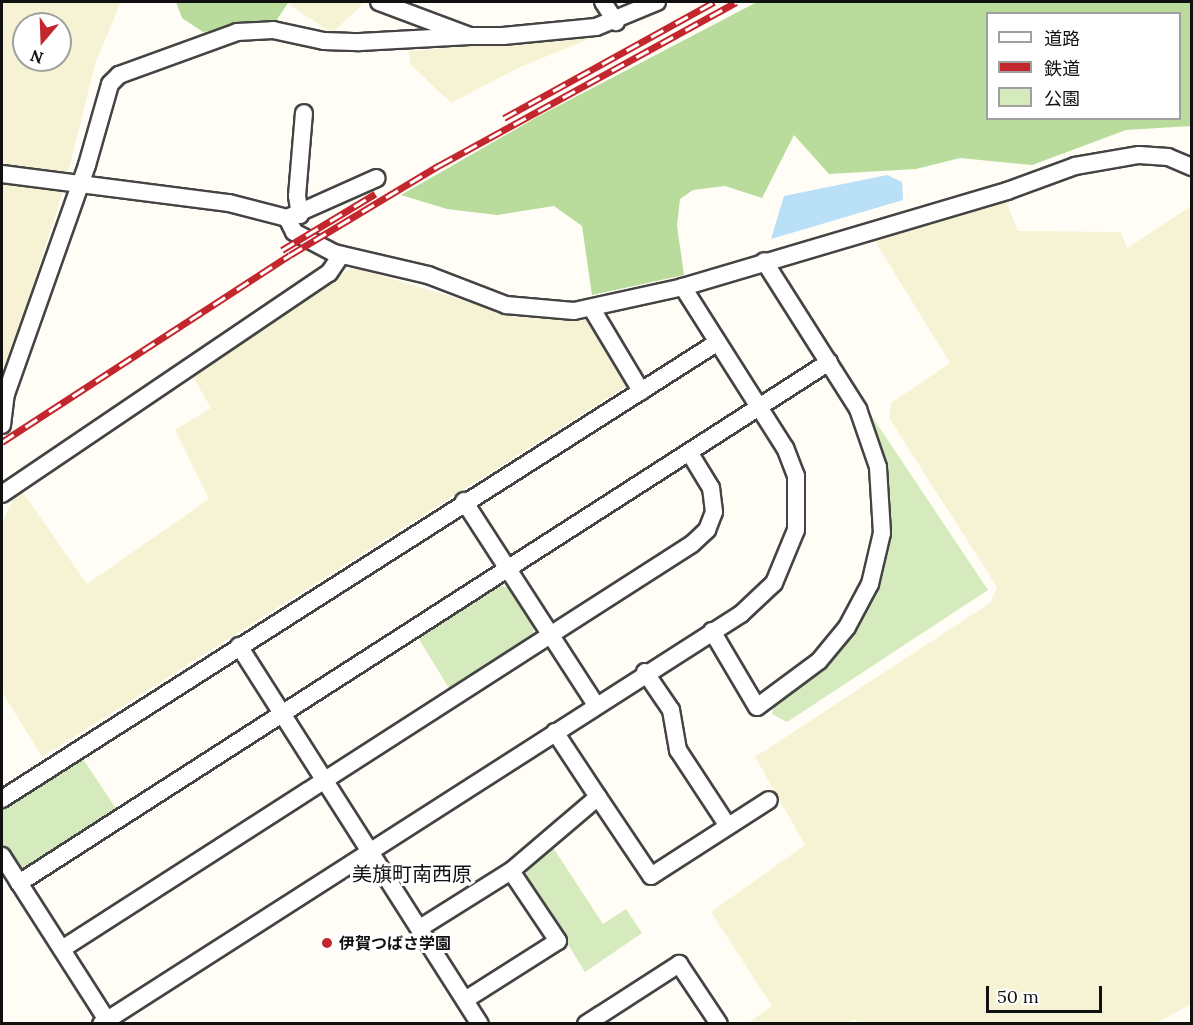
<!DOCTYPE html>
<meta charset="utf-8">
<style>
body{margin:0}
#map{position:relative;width:1193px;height:1025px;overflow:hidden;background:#fffdf5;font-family:Lora,"Noto Sans JP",serif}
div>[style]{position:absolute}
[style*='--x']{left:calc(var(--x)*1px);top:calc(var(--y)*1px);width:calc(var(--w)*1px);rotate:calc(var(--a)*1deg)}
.farmland>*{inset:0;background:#f6f3d4}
.green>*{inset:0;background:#d5ebbd}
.forest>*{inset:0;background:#b9dc9c}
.water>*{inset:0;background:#b9e0f7}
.roads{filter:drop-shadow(2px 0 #444) drop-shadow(-2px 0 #444) drop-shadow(0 2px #444) drop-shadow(0 -2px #444)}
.street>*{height:16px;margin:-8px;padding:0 8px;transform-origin:8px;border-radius:8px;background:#fff}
.rail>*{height:7px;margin-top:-3.5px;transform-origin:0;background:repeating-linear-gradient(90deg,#fff 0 14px,#c4262e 0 28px);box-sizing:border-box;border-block:2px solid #c4262e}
.dots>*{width:16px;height:16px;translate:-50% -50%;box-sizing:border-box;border:3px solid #fff;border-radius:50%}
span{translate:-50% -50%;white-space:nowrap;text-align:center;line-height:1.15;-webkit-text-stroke:6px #fff;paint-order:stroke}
.poi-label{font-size:16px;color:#111;font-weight:700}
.left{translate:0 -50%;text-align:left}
.quarter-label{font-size:20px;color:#111}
.frame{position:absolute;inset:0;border:3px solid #111;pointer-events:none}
.legend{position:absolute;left:986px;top:12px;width:195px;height:108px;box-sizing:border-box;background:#fff;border:2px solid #a0a0a0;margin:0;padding:8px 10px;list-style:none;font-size:18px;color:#111}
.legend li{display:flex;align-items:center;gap:12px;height:30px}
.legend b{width:30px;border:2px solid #a0a0a0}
.north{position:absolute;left:12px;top:12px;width:60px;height:60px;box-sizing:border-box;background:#fff;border:2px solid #a0a0a0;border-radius:50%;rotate:199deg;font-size:16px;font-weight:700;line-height:24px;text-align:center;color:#111}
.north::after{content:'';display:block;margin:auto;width:21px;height:27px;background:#c4262e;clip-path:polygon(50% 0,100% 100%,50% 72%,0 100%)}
.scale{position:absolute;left:986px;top:986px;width:116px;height:27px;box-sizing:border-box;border:3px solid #111;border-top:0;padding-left:8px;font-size:18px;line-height:21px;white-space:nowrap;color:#111;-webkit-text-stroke:4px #fff;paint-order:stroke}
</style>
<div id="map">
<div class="farmland">
<div style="clip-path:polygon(evenodd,2px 2px,121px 2px,96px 61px,64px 188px,2px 382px,2px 2px,24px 24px,60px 24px,60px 60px,24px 60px,24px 24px)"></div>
<div style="clip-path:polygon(285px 2px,365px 2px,332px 33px)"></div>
<div style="clip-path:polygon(597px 36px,520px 67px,451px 103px,410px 64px,409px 51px)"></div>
<div style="clip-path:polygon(1006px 201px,1018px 231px,1121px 232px,1127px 248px,1191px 206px,1191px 1004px,1155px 1024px,859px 1024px,854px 1019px,848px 1024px,748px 1023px,772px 1006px,711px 912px,805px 845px,755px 757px,990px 603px,997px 587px,889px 418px,891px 403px,950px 363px,873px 238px)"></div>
<div style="clip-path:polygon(353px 267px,515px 316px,582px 314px,589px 318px,628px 385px,42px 757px,2px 692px,2px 523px,19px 487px,87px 584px,209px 499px,175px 430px,211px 408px,190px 372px)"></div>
</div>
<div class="green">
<div style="clip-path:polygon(863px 403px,988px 590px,787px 722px,772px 714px,774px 703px,835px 655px,854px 630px,885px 558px,889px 523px,884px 463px)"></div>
<div style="clip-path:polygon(498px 585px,507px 587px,534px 628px,532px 637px,450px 690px,417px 636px)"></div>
<div style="clip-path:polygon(81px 756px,117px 810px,25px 869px,15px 864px,2px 843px,2px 808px)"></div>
<div style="clip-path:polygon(552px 846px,603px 924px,626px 909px,642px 933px,585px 972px,526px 876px,528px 865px)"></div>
</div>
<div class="forest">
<div style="clip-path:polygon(176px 2px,285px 2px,288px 3px,276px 21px,203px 32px,182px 18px)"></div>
<div style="clip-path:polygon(evenodd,757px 2px,1191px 2px,1191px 126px,1126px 130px,1032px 165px,960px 158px,916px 169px,829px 174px,794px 135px,762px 198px,725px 186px,693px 190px,680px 199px,677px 226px,684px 275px,592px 295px,582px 226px,554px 206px,497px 215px,447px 209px,401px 195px,537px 117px,757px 2px,988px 14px,1180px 14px,1180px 118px,988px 118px,988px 14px)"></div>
</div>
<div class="water">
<div style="clip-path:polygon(887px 175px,902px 182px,903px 200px,771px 239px,784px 196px)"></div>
</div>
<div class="roads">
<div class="street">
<div style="--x:379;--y:2;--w:97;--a:20.5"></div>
<div style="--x:470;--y:36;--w:33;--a:0"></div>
<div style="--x:503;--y:36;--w:93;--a:-5.5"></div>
<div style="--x:596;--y:27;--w:66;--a:-22.3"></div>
<div style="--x:603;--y:2;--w:24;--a:57"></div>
<div style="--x:2;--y:174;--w:229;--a:7.3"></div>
<div style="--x:229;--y:203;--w:60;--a:14.5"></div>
<div style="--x:287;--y:218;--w:98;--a:-24"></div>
<div style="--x:300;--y:215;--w:19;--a:-99"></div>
<div style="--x:297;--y:196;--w:83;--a:-85.2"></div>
<div style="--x:287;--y:218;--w:16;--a:63"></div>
<div style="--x:294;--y:232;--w:45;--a:27.7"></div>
<div style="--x:334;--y:253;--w:97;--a:13.2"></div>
<div style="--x:428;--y:275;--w:84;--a:21"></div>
<div style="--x:506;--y:305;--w:68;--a:5"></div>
<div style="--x:574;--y:311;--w:112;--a:-12.4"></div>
<div style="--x:683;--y:287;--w:338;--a:-16.5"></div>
<div style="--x:1007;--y:191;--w:72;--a:-20.2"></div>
<div style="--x:1075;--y:166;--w:65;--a:-9.8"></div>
<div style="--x:1139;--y:155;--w:29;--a:4"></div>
<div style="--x:1168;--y:157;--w:26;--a:23"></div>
<div style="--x:592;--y:309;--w:96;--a:59.1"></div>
<div style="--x:2;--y:425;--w:31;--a:-83"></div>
<div style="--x:6;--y:394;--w:243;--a:-70.5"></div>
<div style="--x:87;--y:165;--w:84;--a:-74.1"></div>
<div style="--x:110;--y:84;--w:13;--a:-45"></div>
<div style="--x:119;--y:75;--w:126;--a:-20"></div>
<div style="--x:237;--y:32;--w:36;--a:-3"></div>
<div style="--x:273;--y:30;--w:52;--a:12.2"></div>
<div style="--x:324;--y:41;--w:36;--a:2"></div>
<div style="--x:360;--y:42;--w:110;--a:-3.1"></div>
<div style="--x:2;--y:494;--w:395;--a:-34.1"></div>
<div style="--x:329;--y:273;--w:22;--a:-56"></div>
<div style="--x:464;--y:501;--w:243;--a:57.1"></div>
<div style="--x:712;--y:631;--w:88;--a:59.4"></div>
<div style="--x:757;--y:707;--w:77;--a:-36.6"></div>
<div style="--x:819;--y:661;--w:44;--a:-50.5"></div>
<div style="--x:847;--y:627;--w:49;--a:-61.9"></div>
<div style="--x:870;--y:584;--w:52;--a:-76.8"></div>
<div style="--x:882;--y:533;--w:66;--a:-93.5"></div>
<div style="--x:878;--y:467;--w:61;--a:-109"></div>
<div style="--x:858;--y:409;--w:175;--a:-122.4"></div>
<div style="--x:239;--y:646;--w:448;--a:57.5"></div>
<div style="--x:645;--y:672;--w:46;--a:55.6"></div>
<div style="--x:671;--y:710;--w:41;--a:80.1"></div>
<div style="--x:678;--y:750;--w:91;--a:56.7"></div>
<div style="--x:598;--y:797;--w:95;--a:56.1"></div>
<div style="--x:651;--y:876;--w:140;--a:-32.8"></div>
<div style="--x:2;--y:799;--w:849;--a:-32.55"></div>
<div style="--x:2;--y:856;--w:195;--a:57.4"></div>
<div style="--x:19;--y:883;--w:963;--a:-32.75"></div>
<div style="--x:420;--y:928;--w:107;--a:-32.1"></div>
<div style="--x:511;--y:871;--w:114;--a:-40.4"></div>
<div style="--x:598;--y:797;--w:78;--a:-123.5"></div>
<div style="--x:62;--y:949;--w:749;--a:-32.74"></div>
<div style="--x:692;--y:544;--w:21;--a:-43"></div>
<div style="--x:707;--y:530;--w:19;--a:-69"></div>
<div style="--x:714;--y:512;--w:24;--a:-97"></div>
<div style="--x:711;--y:488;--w:42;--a:-121.4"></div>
<div style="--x:465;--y:1000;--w:110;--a:-32.4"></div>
<div style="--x:558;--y:941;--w:84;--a:-123.9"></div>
<div style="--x:101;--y:1024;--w:760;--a:-32.64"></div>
<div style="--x:741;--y:614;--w:45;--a:-43.2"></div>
<div style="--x:774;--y:583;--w:57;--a:-67.5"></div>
<div style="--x:796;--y:530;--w:54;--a:-90"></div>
<div style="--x:796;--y:476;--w:30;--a:-111"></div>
<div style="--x:785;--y:448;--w:191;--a:-122.4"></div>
<div style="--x:586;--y:1024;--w:111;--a:-32.8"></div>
<div style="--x:679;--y:964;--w:72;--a:56.3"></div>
</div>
</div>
<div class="rail">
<div style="--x:504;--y:118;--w:240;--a:-28.9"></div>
<div style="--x:282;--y:250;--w:109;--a:-31.1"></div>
<div style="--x:2;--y:442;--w:343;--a:-33"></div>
<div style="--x:290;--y:255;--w:175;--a:-31"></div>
<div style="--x:440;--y:165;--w:338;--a:-28.8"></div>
</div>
<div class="dots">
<div style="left:327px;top:943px;background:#c4262e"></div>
</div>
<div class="poi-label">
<span class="left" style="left:339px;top:943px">伊賀つばさ学園</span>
</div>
<div class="quarter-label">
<span style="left:412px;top:873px">美旗町南西原</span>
</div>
<div class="frame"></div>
<ul class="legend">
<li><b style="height:8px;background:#fff"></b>道路</li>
<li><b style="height:8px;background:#c4262e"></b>鉄道</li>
<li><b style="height:16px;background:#d5ebbd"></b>公園</li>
</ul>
<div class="north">N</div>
<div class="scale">50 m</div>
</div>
